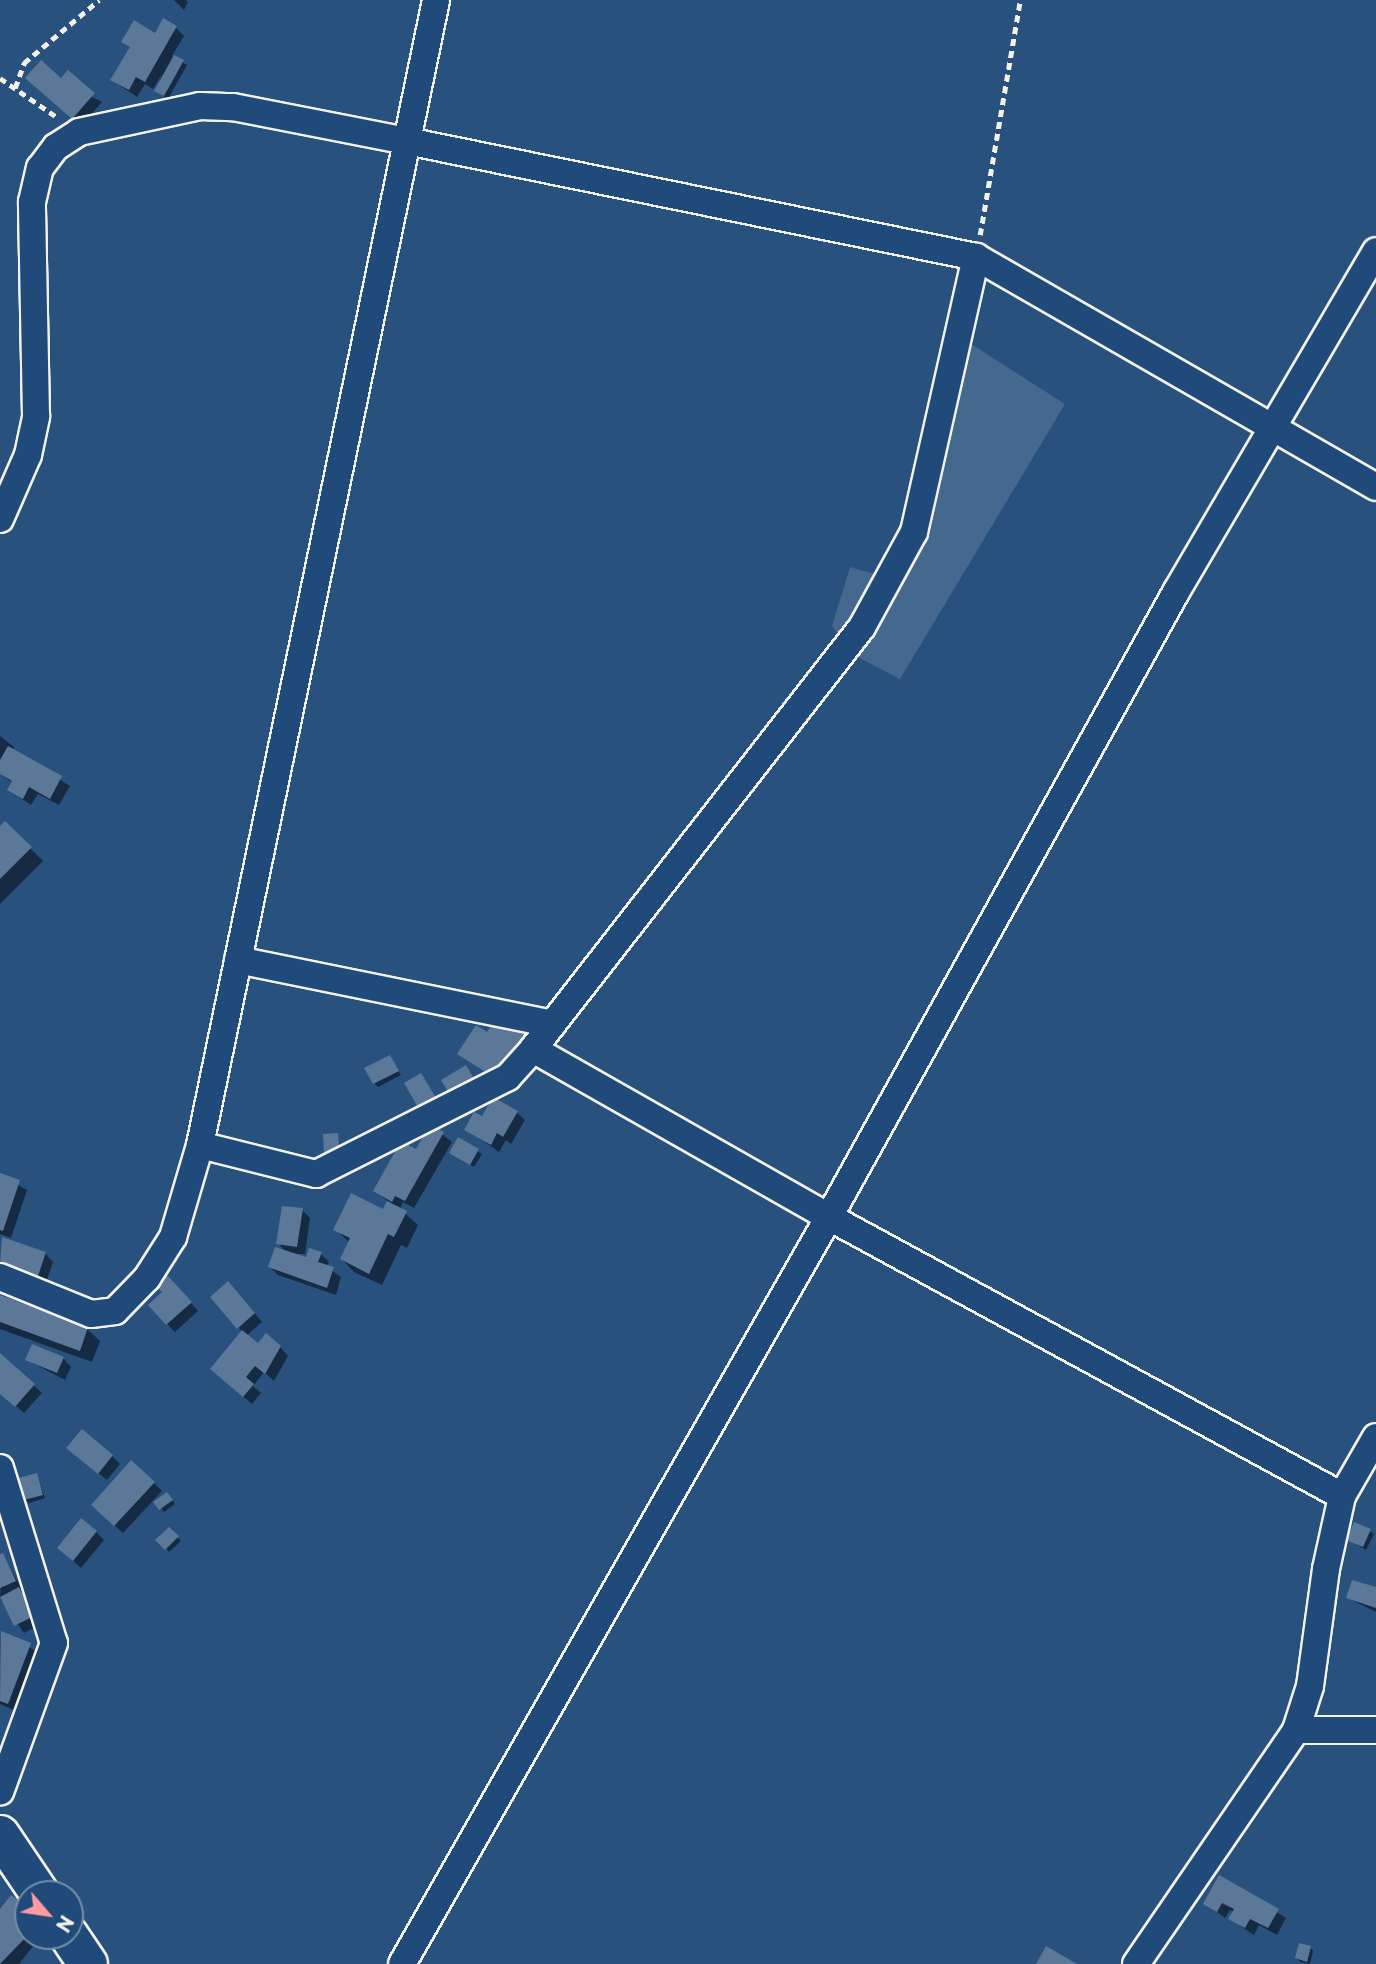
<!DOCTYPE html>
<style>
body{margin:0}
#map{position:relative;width:1376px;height:1964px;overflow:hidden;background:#28517e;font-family:"Playpen Sans",sans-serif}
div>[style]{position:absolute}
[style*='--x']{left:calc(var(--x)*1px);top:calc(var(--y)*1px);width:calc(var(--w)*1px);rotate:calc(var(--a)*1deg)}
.green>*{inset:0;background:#45688e}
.shadow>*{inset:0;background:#0007}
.building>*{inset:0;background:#5b7899}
.path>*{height:4.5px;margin-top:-2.25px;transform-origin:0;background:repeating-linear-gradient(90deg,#f4f1e8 0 7px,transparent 0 12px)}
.roads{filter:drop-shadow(2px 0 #f4f1e8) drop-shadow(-2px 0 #f4f1e8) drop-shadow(0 2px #f4f1e8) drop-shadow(0 -2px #f4f1e8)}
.street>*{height:26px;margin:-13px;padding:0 13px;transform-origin:13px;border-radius:13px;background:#1f4a7a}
.primary>*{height:38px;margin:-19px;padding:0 19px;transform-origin:19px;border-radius:19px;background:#1f4a7a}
span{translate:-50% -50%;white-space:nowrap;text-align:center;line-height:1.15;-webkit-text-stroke:5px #1f4a7a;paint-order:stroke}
.north{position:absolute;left:14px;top:1880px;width:70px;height:70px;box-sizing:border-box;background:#1f4a7a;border:2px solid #748da6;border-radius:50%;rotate:119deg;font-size:19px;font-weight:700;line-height:28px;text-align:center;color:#f4f1e8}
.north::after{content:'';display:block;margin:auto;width:24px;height:32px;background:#ff9aa2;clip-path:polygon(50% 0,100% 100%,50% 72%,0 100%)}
</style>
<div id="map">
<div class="green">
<div style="clip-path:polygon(971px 344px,1065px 404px,900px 679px,852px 654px,832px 626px,850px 567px,882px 576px,904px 535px,941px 385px)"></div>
</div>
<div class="shadow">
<div style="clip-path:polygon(174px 0,186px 0,188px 2px,184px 10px)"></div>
<div style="clip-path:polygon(176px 28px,184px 36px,172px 56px,187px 65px,168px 99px,156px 91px,162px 74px,153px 89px,145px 84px,137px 97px,112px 80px,131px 48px,124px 41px)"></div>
<div style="clip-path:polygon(61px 81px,102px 102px,81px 126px,35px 86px)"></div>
<div style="clip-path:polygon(0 736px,14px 747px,13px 751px,70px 786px,59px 805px,38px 794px,31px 805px,9px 790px,13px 783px,0 774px)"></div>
<div style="clip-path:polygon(5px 823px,43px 861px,0 904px,0 829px)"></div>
<div style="clip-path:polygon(390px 1057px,401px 1075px,378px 1087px,374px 1083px)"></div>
<div style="clip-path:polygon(421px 1075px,444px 1109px,430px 1118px)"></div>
<div style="clip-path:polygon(516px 1112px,525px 1120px,511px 1144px,506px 1140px,499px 1152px,466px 1129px,483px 1118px)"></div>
<div style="clip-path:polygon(431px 1126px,452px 1142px,414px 1208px,403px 1202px,400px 1209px,418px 1225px,407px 1248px,401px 1245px,382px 1285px,354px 1272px,342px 1259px,350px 1243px,335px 1229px,384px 1211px,389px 1202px,375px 1191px,416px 1151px)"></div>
<div style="clip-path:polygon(337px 1134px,343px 1155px,330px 1156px,326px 1153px)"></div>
<div style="clip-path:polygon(459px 1139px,482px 1154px,474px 1167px,452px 1153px)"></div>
<div style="clip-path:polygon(0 1175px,27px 1190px,11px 1238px,0 1234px)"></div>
<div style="clip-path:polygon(302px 1210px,310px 1218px,305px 1254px,292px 1254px,304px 1259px,321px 1254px,329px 1262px,327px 1267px,341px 1277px,336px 1295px,278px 1275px,270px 1267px,287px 1253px,278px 1243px)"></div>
<div style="clip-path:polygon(3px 1239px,45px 1253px,53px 1262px,46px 1283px,0 1265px)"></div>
<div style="clip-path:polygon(175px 1285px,198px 1311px,175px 1332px,167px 1324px,164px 1292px)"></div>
<div style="clip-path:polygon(236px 1291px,262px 1322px,246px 1336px,258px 1346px,280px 1347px,288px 1356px,274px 1381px,264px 1372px,253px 1386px,261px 1393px,252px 1404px,220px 1377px,243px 1332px,238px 1327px)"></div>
<div style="clip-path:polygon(0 1297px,87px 1329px,100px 1341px,92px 1362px,0 1329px)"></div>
<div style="clip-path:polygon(0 1355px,42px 1393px,24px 1413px,0 1392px)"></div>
<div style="clip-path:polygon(63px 1358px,71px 1367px,65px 1380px,27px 1360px)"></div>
<div style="clip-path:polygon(77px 1456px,112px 1456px,120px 1464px,107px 1480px)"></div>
<div style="clip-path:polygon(37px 1475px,45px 1498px,29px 1503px,25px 1499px)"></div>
<div style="clip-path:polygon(154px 1483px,162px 1491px,123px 1533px,101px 1513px)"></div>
<div style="clip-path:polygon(170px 1497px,175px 1504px,164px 1512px,161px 1508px)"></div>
<div style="clip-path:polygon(169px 1529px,181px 1541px,169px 1552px,158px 1540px)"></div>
<div style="clip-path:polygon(1370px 1531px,1374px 1534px,1366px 1550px,1348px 1539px)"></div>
<div style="clip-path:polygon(96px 1532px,104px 1540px,81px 1568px,59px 1548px)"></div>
<div style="clip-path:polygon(3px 1555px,41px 1624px,24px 1633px,0 1598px)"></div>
<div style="clip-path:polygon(1376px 1589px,1376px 1612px,1348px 1598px)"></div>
<div style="clip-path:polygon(2px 1633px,38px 1652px,16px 1711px,0 1704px)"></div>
<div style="clip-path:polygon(1219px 1877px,1286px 1918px,1277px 1935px,1259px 1925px,1254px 1935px,1230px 1919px,1234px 1912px,1230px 1910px,1225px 1918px,1205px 1903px)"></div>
<div style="clip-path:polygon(0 1911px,28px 1911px,28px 1936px,41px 1936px,19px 1964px,0 1964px)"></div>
<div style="clip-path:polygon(1310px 1948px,1313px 1951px,1310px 1964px,1300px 1962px,1297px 1958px)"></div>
</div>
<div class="building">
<div style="clip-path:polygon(163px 18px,177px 26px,145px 82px,136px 77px,129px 90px,110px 80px,130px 47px,121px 42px,134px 20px,155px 33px)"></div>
<div style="clip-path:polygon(174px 55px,184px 60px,164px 96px,154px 91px)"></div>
<div style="clip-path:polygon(41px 60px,61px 78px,68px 70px,95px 93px,72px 119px,25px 78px)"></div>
<div style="clip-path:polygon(8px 746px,62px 776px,50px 799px,29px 787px,23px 799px,7px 790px,12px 781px,0 774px,0 760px)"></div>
<div style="clip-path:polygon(5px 821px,32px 847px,0 879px,0 826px)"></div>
<div style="clip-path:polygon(495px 1020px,527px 1035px,498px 1080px,457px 1054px,476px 1025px,487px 1032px)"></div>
<div style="clip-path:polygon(390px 1055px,399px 1071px,373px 1084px,364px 1068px)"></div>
<div style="clip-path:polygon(466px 1065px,477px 1084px,452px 1098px,441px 1080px)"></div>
<div style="clip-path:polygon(421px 1073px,438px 1101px,420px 1111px,404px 1083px)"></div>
<div style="clip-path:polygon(493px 1097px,518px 1111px,503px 1137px,497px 1133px,491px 1145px,464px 1130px,474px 1112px,482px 1116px)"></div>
<div style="clip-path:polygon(430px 1124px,444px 1132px,405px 1201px,395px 1196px,392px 1202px,373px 1191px,401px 1141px,416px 1149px)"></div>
<div style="clip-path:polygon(338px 1133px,340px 1152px,324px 1153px,323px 1134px)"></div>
<div style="clip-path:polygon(458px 1137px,479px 1149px,470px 1165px,449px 1153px)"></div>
<div style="clip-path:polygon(0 1173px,20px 1180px,3px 1231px,0 1230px)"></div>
<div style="clip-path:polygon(351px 1193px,383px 1209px,387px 1201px,407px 1211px,394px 1237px,388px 1234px,369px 1274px,340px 1259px,350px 1238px,333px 1230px)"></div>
<div style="clip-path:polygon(282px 1206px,303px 1208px,297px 1247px,276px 1244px)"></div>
<div style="clip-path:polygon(2px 1237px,46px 1252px,38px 1276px,0 1263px)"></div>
<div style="clip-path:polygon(275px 1247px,306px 1257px,309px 1248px,322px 1252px,318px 1262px,334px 1267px,327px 1288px,268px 1267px)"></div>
<div style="clip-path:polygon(167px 1275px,192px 1302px,166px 1325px,148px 1305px,162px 1292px,155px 1285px)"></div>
<div style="clip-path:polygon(228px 1281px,255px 1313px,237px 1329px,210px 1297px)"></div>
<div style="clip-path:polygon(0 1295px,88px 1327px,80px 1351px,0 1322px)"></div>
<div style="clip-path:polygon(242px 1330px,258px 1343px,266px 1333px,281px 1346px,265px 1374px,255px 1366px,246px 1377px,254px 1384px,243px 1397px,210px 1369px)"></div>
<div style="clip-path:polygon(32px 1344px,64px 1357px,57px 1373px,25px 1360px)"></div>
<div style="clip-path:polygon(0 1353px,35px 1384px,15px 1407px,0 1394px)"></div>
<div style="clip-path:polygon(82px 1429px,113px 1455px,98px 1474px,66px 1448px)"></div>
<div style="clip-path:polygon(131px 1460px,155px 1482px,114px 1526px,91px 1505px)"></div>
<div style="clip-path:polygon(37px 1473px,43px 1495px,24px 1500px,18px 1478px)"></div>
<div style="clip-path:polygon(167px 1492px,173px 1500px,159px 1510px,153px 1502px)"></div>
<div style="clip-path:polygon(81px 1518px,97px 1531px,73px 1561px,57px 1548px)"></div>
<div style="clip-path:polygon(1354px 1522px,1371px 1529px,1363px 1547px,1346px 1540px)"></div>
<div style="clip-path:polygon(169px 1527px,179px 1536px,165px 1550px,155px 1540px)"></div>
<div style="clip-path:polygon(3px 1553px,16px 1581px,0 1588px,0 1554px)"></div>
<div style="clip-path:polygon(1352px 1580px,1376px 1587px,1376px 1608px,1346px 1598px)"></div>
<div style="clip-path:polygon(19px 1587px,34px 1616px,14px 1626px,0 1597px)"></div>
<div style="clip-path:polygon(1px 1631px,31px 1643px,8px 1704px,0 1701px)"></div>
<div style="clip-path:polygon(1219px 1875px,1279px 1909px,1268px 1928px,1250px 1919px,1245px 1928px,1228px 1919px,1234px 1909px,1222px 1903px,1217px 1912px,1203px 1904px)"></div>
<div style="clip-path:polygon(11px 1895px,28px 1908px,28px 1935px,0 1964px,0 1909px)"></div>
<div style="clip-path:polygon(1299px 1943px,1311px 1946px,1307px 1962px,1295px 1958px)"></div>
<div style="clip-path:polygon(1046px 1946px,1077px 1964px,1036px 1964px)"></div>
</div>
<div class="path">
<div style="--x:0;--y:78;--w:69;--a:34.4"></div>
<div style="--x:15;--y:88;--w:27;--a:-70"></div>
<div style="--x:24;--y:63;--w:98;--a:-40"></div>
<div style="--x:980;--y:235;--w:238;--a:-80.3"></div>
</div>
<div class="roads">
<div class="street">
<div style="--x:0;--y:519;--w:70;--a:-66.4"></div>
<div style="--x:28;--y:455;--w:40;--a:-78"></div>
<div style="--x:36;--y:416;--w:214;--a:-91.1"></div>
<div style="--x:32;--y:202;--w:35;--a:-77"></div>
<div style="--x:40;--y:168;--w:26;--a:-53"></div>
<div style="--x:56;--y:147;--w:27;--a:-33"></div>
<div style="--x:79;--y:132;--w:124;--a:-12.1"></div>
<div style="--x:200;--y:106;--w:33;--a:2"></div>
<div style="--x:233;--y:107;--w:177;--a:11.1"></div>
<div style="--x:407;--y:141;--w:581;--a:11.52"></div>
<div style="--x:976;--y:257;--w:461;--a:29.9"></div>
<div style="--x:238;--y:960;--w:321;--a:11.5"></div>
<div style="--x:533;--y:1049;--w:340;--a:29.6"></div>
<div style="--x:829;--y:1217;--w:584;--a:28.54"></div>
<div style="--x:200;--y:1145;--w:120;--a:14"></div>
<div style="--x:316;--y:1174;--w:215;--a:-26.8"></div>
<div style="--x:508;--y:1077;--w:38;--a:-48"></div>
<div style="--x:533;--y:1049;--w:535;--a:-52.06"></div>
<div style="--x:862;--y:627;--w:108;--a:-61.3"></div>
<div style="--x:914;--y:532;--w:282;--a:-77.3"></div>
<div style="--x:0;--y:1277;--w:98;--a:22.1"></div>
<div style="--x:91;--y:1314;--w:24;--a:-7"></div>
<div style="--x:115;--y:1311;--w:46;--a:-45.9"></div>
<div style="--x:147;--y:1278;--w:49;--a:-57.6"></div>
<div style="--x:173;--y:1237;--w:96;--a:-73.6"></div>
<div style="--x:200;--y:1145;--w:1169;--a:-78.35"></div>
<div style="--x:0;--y:1468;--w:183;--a:72.9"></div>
<div style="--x:54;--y:1643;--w:158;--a:109.9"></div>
<div style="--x:1296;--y:1730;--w:80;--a:0"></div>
<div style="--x:402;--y:1964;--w:860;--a:-60.25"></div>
<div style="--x:829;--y:1217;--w:715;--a:-60.96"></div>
<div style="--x:1176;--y:592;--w:395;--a:-59.6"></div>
<div style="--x:1136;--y:1964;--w:283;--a:-55.6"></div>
<div style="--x:1296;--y:1730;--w:46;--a:-72.3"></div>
<div style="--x:1310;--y:1686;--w:118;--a:-82.2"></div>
<div style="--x:1326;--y:1569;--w:75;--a:-77.6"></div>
<div style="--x:1342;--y:1496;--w:68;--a:-60"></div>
</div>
<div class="primary">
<div style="--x:0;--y:1835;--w:71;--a:55.9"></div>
<div style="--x:69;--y:1936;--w:34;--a:56"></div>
</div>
</div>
<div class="north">N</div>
</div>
